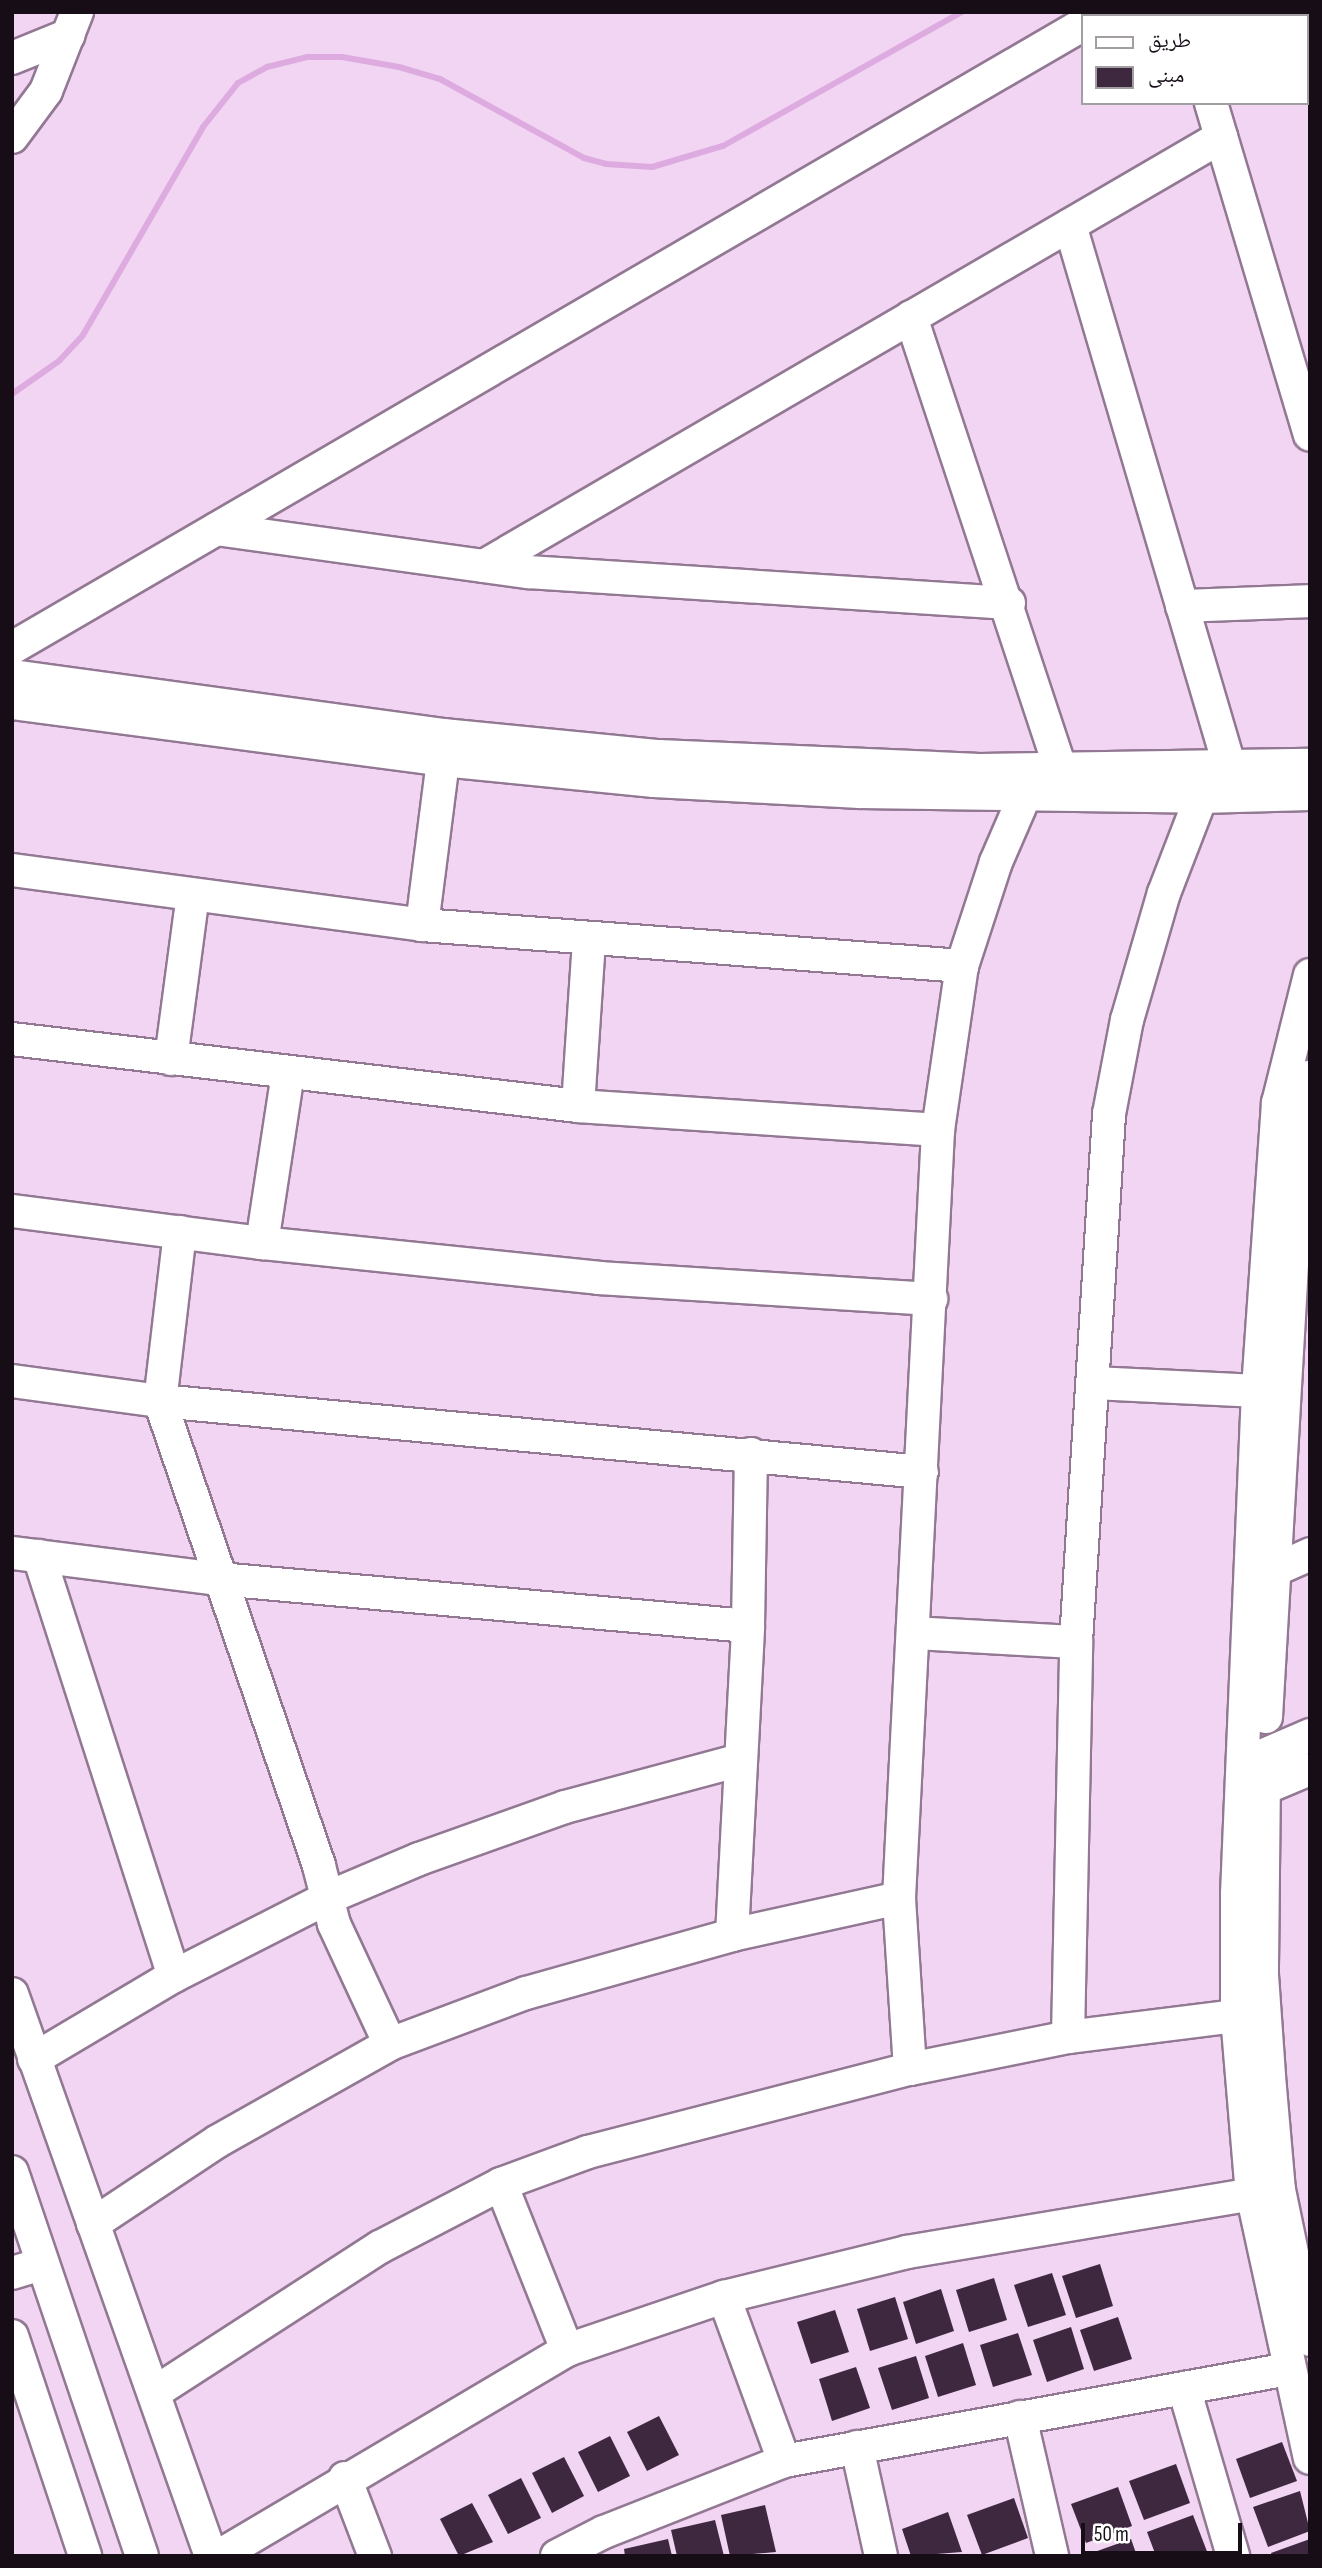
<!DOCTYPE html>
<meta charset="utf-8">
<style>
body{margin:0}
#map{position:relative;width:1322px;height:2568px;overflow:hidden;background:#f1d5f2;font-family:"Sofia Sans Condensed","Noto Naskh Arabic",sans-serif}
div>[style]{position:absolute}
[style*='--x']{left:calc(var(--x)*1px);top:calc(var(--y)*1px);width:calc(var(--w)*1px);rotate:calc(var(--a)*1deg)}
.stream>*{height:6px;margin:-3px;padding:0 3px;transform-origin:3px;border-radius:3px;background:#ddabe0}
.building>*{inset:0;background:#3e283f}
.roads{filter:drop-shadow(2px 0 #927893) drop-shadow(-2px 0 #927893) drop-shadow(0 2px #927893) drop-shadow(0 -2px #927893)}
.minor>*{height:32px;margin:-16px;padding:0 16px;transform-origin:16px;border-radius:16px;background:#fff}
span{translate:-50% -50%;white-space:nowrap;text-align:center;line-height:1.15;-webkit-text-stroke:7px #fff;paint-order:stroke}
.frame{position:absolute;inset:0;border:14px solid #160d17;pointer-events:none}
.legend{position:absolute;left:1081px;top:14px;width:228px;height:91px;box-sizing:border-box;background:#fff;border:2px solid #a29ea2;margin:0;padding:9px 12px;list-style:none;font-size:21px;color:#160d17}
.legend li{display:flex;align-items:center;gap:14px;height:35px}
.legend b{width:35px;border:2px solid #a29ea2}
.scale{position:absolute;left:1081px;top:2523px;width:161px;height:32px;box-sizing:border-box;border:4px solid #160d17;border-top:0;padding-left:9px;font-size:21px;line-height:24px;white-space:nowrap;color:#160d17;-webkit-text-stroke:5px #fff;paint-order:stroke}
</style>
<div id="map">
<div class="stream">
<div style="--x:12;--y:394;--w:57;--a:-35.1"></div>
<div style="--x:59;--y:361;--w:35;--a:-47"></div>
<div style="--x:83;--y:335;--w:240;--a:-60"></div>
<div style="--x:203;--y:127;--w:56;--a:-51.5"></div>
<div style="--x:238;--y:83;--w:33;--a:-29"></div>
<div style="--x:267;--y:67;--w:41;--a:-14"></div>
<div style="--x:307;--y:57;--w:35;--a:0"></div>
<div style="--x:342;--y:57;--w:58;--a:10"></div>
<div style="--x:399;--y:67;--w:43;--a:16.3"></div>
<div style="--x:440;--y:79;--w:164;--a:28.7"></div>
<div style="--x:584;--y:158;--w:23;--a:15"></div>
<div style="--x:606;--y:164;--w:46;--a:3.7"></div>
<div style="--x:652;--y:167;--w:74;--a:-16.5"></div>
<div style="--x:723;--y:146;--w:274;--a:-29.3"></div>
</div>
<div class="building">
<div style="clip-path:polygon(1100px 2264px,1113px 2306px,1076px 2318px,1062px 2276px)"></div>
<div style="clip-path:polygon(1052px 2273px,1066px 2315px,1028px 2327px,1014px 2285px)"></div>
<div style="clip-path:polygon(994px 2278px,1007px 2320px,969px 2332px,956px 2290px)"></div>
<div style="clip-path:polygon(941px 2289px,954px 2331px,916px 2344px,903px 2302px)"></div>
<div style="clip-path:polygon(895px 2297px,908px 2339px,870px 2351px,857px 2309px)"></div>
<div style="clip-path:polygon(835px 2310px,849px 2352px,811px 2364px,797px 2322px)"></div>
<div style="clip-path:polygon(1118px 2317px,1132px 2359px,1094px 2371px,1080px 2330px)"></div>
<div style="clip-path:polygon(1071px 2327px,1084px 2369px,1047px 2382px,1033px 2340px)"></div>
<div style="clip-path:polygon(1018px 2333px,1032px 2375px,993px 2387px,980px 2345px)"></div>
<div style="clip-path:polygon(963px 2343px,976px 2385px,938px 2397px,925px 2356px)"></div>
<div style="clip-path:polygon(916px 2356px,929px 2398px,892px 2410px,878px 2368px)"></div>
<div style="clip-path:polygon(856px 2367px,870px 2408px,832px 2421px,819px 2379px)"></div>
<div style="clip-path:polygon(659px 2416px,679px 2455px,647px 2471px,627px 2432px)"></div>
<div style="clip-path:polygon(610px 2436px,630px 2476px,598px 2492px,578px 2452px)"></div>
<div style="clip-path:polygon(1282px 2442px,1297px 2481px,1250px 2498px,1236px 2459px)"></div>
<div style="clip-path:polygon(564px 2457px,584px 2496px,552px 2513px,532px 2473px)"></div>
<div style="clip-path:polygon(1176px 2464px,1190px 2503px,1144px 2520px,1129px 2481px)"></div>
<div style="clip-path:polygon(521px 2478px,541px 2518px,508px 2534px,488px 2495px)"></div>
<div style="clip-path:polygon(1118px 2487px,1132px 2526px,1086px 2543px,1071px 2504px)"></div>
<div style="clip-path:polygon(1300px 2491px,1310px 2531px,1268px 2547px,1253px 2507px)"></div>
<div style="clip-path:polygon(1014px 2498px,1028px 2538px,982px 2555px,967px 2515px)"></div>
<div style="clip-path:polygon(472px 2503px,493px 2542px,459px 2556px,440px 2519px)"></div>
<div style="clip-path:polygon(765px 2505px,776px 2552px,730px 2556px,721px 2515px)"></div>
<div style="clip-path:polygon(948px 2512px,962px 2552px,911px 2556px,902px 2529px)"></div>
<div style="clip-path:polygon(1193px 2515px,1208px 2554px,1156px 2556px,1147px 2532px)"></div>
<div style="clip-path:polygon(715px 2520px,724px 2556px,677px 2556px,671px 2530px)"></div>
<div style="clip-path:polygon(668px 2539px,672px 2556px,625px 2556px,624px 2549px)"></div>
<div style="clip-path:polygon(1131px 2539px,1137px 2556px,1086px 2556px,1086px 2555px)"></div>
<div style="clip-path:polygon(1310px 2539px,1310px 2556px,1272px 2556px,1271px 2553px)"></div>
</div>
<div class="roads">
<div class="minor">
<div style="--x:1184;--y:12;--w:4;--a:76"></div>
<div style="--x:12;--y:58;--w:61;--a:-22"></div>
<div style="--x:1211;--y:103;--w:346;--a:73.4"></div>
<div style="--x:12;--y:137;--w:57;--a:-53.5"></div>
<div style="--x:46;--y:91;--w:85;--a:-68.6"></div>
<div style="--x:1070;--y:225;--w:566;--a:73.58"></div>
<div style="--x:911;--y:317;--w:477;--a:71.7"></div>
<div style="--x:217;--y:529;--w:314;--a:7.9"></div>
<div style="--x:528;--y:572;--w:482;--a:3.7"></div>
<div style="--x:484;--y:566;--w:853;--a:-30.2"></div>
<div style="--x:1182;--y:606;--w:128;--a:-2.2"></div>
<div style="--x:12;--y:648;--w:1238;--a:-30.21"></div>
<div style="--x:12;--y:676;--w:435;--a:7.8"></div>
<div style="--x:443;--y:735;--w:217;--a:5.6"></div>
<div style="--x:659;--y:756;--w:321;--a:2.5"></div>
<div style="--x:980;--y:770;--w:330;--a:-0.9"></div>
<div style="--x:12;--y:703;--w:435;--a:7.5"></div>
<div style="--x:443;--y:760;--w:212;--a:5.7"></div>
<div style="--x:654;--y:781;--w:206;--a:3.1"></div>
<div style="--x:860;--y:792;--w:341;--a:0.8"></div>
<div style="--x:1201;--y:797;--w:109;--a:-1.6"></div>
<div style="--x:12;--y:870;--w:414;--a:7.6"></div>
<div style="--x:422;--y:925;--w:542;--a:4.34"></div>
<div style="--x:422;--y:925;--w:166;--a:-82.7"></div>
<div style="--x:1310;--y:975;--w:132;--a:104"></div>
<div style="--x:1278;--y:1103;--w:289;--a:94"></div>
<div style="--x:1258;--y:1391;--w:503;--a:92.39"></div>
<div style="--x:1237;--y:1894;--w:122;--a:90"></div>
<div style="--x:1237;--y:2016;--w:178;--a:85.2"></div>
<div style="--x:1252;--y:2193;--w:271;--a:77.7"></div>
<div style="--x:12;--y:1039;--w:570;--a:6.75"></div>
<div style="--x:578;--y:1106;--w:361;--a:3.8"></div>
<div style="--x:171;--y:1059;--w:165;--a:-82.4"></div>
<div style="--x:578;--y:1106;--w:165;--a:-86.2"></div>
<div style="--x:12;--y:1211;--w:252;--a:7.3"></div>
<div style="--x:262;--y:1243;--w:339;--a:5.9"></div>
<div style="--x:599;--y:1278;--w:333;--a:3.6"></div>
<div style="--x:180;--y:1232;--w:170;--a:96.7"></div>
<div style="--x:160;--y:1401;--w:491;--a:71.1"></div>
<div style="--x:319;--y:1866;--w:60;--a:75.5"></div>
<div style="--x:334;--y:1924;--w:132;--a:65"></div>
<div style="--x:262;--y:1243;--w:172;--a:-81.3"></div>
<div style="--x:12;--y:1381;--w:149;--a:7.7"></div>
<div style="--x:160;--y:1401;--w:765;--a:5.32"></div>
<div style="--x:1094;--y:1383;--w:164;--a:2.8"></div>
<div style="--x:12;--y:1553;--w:209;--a:7.2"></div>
<div style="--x:219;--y:1579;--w:531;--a:5.08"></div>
<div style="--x:39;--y:1556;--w:441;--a:72.2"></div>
<div style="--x:1277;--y:1569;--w:36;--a:-24"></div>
<div style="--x:914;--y:1633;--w:162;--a:3.2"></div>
<div style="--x:1266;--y:1717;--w:523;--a:-86.71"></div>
<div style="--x:1296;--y:1195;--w:119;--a:-83.2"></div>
<div style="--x:1245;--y:1763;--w:71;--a:-23.3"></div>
<div style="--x:1264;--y:1775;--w:200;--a:90.6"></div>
<div style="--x:1262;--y:1975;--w:113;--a:86"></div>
<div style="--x:1270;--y:2088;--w:102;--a:85"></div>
<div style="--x:1279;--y:2190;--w:153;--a:78.3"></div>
<div style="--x:1248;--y:1795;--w:67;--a:-22.8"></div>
<div style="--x:732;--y:1935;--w:309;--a:-87"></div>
<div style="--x:748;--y:1626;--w:172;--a:-89"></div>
<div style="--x:12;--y:1994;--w:596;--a:70.5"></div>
<div style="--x:1068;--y:2037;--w:395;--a:-88.8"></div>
<div style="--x:1076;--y:1642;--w:529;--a:-86.42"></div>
<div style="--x:1109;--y:1114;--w:96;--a:-79.2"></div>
<div style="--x:1127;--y:1020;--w:132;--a:-73.8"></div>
<div style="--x:1164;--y:893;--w:103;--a:-68.9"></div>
<div style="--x:34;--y:2059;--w:163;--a:-30.7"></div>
<div style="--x:174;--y:1976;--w:172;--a:-27"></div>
<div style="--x:327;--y:1898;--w:100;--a:-23"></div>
<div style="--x:419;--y:1859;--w:155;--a:-19.6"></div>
<div style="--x:565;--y:1807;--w:181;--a:-15"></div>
<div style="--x:910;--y:2069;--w:171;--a:-93.7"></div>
<div style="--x:899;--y:1898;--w:769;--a:-87.09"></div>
<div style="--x:938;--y:1130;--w:166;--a:-81.7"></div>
<div style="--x:962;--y:966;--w:109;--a:-71.9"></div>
<div style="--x:996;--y:862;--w:73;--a:-66.6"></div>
<div style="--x:12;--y:2172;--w:405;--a:71.3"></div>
<div style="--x:501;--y:2184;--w:179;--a:68.3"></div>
<div style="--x:93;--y:2224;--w:150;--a:-33.6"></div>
<div style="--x:218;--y:2141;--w:197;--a:-29.4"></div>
<div style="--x:390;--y:2044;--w:145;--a:-20.6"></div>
<div style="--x:526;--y:1993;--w:214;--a:-15.7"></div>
<div style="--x:732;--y:1935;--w:171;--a:-12.5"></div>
<div style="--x:12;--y:2273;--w:31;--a:-17"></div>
<div style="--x:724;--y:2297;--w:175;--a:69.9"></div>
<div style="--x:12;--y:2336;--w:232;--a:71.6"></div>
<div style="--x:1184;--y:2388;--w:175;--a:73.7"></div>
<div style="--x:154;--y:2393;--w:269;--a:-32.9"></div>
<div style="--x:380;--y:2247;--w:136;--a:-27.5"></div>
<div style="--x:501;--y:2184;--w:93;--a:-20.2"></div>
<div style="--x:588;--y:2152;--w:333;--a:-14.5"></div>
<div style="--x:910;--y:2069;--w:161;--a:-11.4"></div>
<div style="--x:1068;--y:2037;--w:170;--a:-7.1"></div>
<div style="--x:1020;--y:2417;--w:143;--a:77"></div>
<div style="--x:857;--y:2447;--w:112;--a:77.6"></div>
<div style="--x:345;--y:2478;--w:84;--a:69"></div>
<div style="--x:219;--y:2556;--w:404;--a:-30.6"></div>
<div style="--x:567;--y:2350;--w:166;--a:-18.7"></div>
<div style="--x:724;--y:2297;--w:188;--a:-13.8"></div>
<div style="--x:907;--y:2252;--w:370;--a:-9.5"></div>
<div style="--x:557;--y:2556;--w:53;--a:-27.1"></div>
<div style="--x:604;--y:2532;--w:193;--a:-21.5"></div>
<div style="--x:784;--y:2461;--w:512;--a:-10.34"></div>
</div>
</div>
<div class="frame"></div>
<ul class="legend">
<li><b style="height:9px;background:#fff"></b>طريق</li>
<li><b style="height:19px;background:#3e283f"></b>مبنى</li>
</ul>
<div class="scale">50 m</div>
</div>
